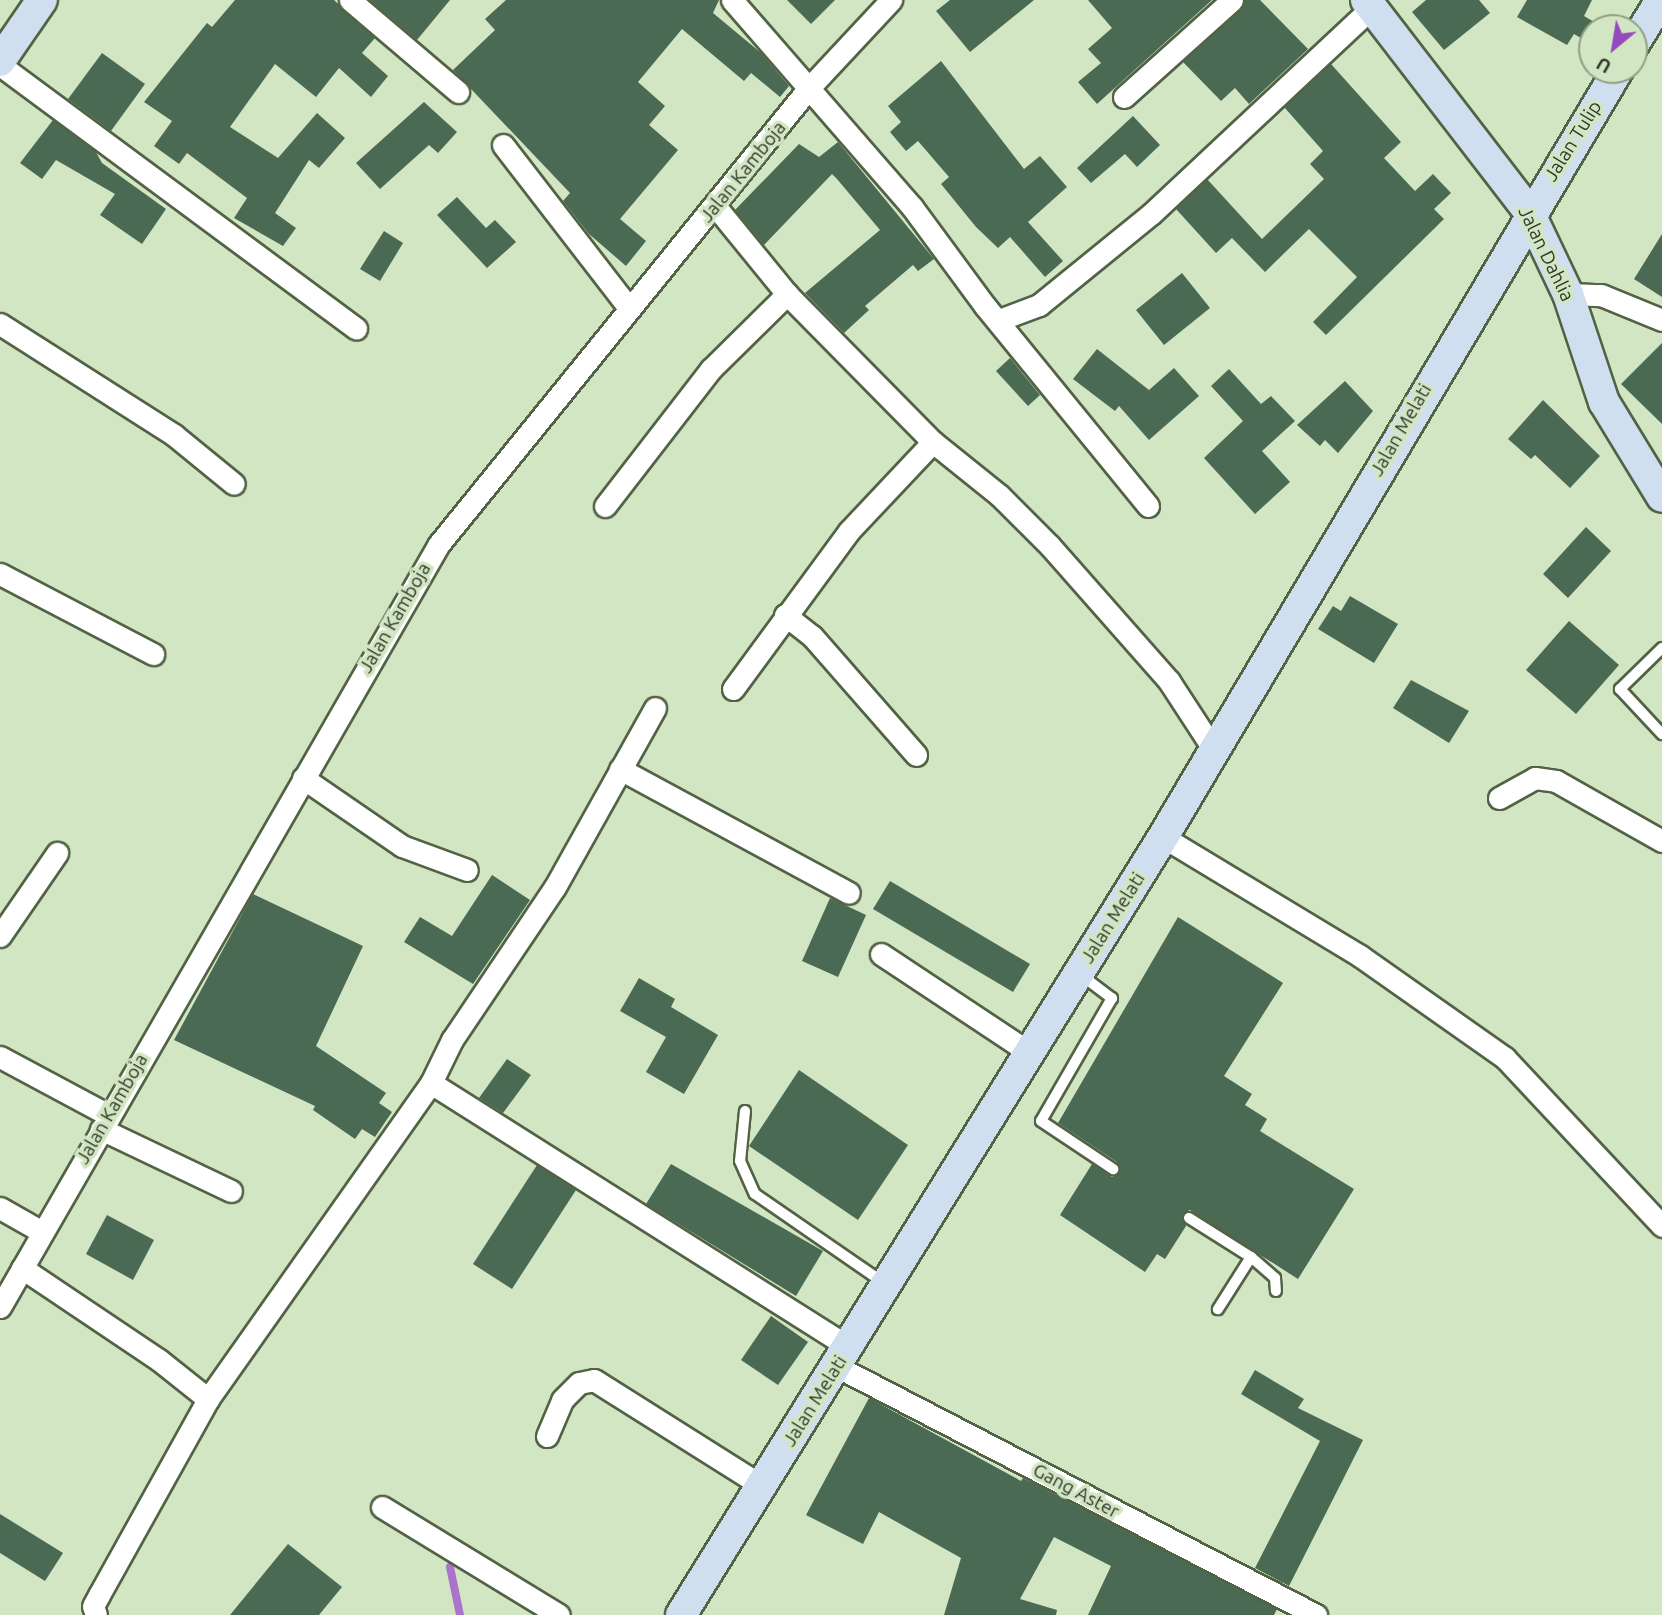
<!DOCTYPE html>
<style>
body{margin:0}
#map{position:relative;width:1662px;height:1615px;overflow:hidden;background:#d2e6c3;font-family:Ubuntu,sans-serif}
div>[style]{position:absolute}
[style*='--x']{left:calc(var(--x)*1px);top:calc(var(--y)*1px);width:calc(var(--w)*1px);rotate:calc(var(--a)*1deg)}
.stream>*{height:8px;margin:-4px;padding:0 4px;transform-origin:4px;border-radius:4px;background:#aa74ca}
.building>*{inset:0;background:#4b6a53}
.roads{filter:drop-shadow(2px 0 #526345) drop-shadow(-2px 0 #526345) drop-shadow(0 2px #526345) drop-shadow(0 -2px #526345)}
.lane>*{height:10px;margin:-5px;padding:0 5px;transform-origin:5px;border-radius:5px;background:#fff}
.street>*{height:21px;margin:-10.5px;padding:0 10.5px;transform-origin:10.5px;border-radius:10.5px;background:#fff}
.secondary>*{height:30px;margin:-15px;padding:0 15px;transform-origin:15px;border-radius:15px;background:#d0dff0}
span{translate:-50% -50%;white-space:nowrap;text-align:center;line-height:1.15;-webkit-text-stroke:7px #d2e6c3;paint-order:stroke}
.street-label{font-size:19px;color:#30382a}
.north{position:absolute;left:1578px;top:14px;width:70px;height:70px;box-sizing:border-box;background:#d2e6c3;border:2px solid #91a086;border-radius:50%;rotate:210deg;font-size:19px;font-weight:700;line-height:28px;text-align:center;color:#30382a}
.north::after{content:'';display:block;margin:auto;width:24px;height:32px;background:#944abc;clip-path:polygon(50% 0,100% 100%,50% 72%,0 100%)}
</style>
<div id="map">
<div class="stream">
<div style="--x:450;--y:1567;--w:49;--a:78.2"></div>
</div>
<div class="building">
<div style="clip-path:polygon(235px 0,334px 0,375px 38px,362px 53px,388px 76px,371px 97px,339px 68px,316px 97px,275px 64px,230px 127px,278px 158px,317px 113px,345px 138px,319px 168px,309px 160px,275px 213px,296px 228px,283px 246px,234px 218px,247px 198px,187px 153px,179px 164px,154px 146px,172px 121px,144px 102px,207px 23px,212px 27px)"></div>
<div style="clip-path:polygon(370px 0,450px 0,417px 40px)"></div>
<div style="clip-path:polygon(506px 0,719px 0,713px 13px,760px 52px,789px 86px,780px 97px,751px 73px,744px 81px,682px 29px,638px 82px,665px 106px,649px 125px,678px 150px,620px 219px,646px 241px,626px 266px,589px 234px,563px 201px,570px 193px,453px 70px,495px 30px,485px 19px)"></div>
<div style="clip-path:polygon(787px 0,835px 0,811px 24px)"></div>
<div style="clip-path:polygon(950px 0,1034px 0,970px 52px,936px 11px)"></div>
<div style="clip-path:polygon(1088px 0,1212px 0,1097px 104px,1078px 82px,1101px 63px,1088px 49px,1112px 28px)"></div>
<div style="clip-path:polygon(1245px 0,1260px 0,1308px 49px,1249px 104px,1235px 88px,1221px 101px,1183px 62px,1241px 10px)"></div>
<div style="clip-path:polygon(1426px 0,1479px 0,1490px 13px,1444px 50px,1412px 12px)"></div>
<div style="clip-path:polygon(1527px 0,1592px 0,1584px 16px,1596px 23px,1586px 41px,1574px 34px,1567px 45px,1517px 17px)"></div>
<div style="clip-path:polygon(102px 53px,145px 84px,111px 131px,68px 99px)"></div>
<div style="clip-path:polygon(941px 61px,1024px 169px,1040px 156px,1067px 187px,1028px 222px,1063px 261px,1045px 277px,1010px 237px,998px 248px,976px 227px,941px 184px,949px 177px,918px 141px,906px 151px,890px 132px,901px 122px,888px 106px)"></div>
<div style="clip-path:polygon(1331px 64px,1401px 142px,1384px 158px,1415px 191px,1433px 174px,1451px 193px,1434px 209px,1444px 219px,1326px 335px,1313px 322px,1357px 277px,1309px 229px,1265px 272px,1232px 238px,1216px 253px,1176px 209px,1207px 179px,1262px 239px,1324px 179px,1310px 164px,1323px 151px,1284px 107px)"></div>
<div style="clip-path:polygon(424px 102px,457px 132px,438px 153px,429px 145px,380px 189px,356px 163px)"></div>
<div style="clip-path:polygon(1133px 116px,1160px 145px,1137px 167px,1125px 154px,1091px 183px,1077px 168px)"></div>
<div style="clip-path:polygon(53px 120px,96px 152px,102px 163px,166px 209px,142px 244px,100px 215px,115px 194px,56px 160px,42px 179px,20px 163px)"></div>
<div style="clip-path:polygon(838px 142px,934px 259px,918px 271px,913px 265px,865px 306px,869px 310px,844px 333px,805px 293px,880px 230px,837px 179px,832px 174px,764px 245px,735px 210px,799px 144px,819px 157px)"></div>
<div style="clip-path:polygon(457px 197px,486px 228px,495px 220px,516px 242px,487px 268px,437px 215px)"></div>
<div style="clip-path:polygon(384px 231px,403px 243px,380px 281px,360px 269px)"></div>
<div style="clip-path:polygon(1662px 234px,1662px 297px,1634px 279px)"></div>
<div style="clip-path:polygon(1182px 273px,1210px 308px,1164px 345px,1136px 310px)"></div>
<div style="clip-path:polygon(1662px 343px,1662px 424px,1621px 384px)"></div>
<div style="clip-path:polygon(1097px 349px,1149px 390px,1174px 368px,1199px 396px,1149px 440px,1119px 406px,1115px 411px,1073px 379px)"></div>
<div style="clip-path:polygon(1010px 358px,1040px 395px,1028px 406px,996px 371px)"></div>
<div style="clip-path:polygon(1229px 369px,1261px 404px,1271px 396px,1295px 421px,1262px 451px,1290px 482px,1255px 514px,1204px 458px,1243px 421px,1211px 386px)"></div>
<div style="clip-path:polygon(1345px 381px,1373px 411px,1338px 453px,1325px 440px,1320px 446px,1297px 425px)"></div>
<div style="clip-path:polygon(1543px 400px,1600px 456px,1570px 488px,1535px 455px,1531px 459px,1508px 439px)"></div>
<div style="clip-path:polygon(1586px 527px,1611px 551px,1568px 598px,1543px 574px)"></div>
<div style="clip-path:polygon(1350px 596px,1398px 624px,1374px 663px,1318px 629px,1333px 606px,1341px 611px)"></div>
<div style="clip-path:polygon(1569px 621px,1619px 665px,1576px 714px,1526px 670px)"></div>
<div style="clip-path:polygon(1411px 680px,1469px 711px,1449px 743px,1393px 708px)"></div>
<div style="clip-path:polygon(492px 875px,530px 900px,473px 984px,404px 942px,420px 917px,452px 936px)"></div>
<div style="clip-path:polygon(890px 881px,1030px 964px,1013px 992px,873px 909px)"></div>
<div style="clip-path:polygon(253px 894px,363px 946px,316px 1046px,386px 1093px,379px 1103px,392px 1112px,375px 1137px,362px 1129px,355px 1139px,313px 1110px,315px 1106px,174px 1040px)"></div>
<div style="clip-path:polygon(830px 898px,866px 915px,838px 977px,802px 961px)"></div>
<div style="clip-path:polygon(1178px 917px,1283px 983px,1224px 1076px,1252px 1094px,1245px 1105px,1267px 1119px,1260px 1131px,1354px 1189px,1298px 1279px,1190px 1210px,1182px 1214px,1186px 1226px,1165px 1259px,1157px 1254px,1145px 1272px,1060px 1215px,1092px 1164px,1112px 1177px,1120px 1173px,1117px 1162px,1058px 1123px)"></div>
<div style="clip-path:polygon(639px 978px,675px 999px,671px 1007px,718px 1035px,684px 1094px,646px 1072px,666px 1037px,620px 1011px)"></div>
<div style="clip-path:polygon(507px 1059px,531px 1075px,503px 1113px,479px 1098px)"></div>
<div style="clip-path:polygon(799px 1070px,908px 1145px,858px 1220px,749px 1146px)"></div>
<div style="clip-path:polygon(671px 1164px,823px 1251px,796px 1296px,646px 1204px)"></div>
<div style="clip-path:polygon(537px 1165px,576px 1190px,512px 1289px,473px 1264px)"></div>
<div style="clip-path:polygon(107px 1215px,154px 1240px,133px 1280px,86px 1254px)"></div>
<div style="clip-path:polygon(771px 1316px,808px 1342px,778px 1385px,741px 1360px)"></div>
<div style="clip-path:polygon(1255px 1370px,1304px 1399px,1298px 1408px,1363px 1440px,1289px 1586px,1255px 1568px,1320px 1441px,1241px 1394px)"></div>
<div style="clip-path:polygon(869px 1398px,1021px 1481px,1023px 1478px,1277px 1609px,1274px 1615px,1088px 1615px,1111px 1566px,1054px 1537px,1020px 1599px,1057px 1610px,1056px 1615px,944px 1615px,961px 1558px,879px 1512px,863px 1544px,806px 1515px)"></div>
<div style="clip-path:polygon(0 1514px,63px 1553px,45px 1581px,0 1553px)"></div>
<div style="clip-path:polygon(288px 1544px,342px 1587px,319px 1615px,230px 1615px)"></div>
</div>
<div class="roads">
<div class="lane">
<div style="--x:1662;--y:648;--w:59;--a:135.7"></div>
<div style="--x:1620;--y:689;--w:62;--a:47"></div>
<div style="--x:1081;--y:975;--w:39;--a:37"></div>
<div style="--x:1112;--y:998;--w:142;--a:120"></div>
<div style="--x:1041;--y:1121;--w:87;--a:33.7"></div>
<div style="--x:745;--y:1111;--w:50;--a:95.7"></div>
<div style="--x:740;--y:1161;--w:36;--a:66"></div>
<div style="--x:755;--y:1194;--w:157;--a:34.6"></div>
<div style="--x:1189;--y:1218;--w:73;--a:32.2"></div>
<div style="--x:1251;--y:1257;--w:62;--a:122.4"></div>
<div style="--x:1251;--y:1257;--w:32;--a:41"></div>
<div style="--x:1275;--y:1278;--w:13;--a:86"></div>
</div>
<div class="street">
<div style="--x:350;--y:0;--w:142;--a:40.4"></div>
<div style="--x:732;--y:0;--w:274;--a:49"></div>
<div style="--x:912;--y:207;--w:123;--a:53.6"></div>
<div style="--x:985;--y:306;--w:258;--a:50.8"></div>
<div style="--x:0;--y:65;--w:443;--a:36.5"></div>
<div style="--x:1124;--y:97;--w:145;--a:-41.9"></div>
<div style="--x:503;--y:145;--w:206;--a:52.3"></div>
<div style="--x:716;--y:207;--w:112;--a:50.8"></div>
<div style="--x:787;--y:294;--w:208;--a:45.4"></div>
<div style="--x:933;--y:442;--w:85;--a:38.8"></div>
<div style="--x:999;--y:495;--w:72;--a:45"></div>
<div style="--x:1050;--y:546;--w:180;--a:48.6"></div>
<div style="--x:1169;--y:681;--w:82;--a:56.9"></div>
<div style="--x:1568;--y:294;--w:33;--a:2"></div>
<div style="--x:1601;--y:295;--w:66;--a:22.3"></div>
<div style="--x:999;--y:320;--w:43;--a:-20.6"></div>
<div style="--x:1039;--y:305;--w:144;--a:-39.1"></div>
<div style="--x:1151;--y:214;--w:303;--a:-43.1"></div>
<div style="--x:0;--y:324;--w:206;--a:32.5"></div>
<div style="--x:174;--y:435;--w:77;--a:39.2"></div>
<div style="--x:605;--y:506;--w:173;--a:-52.3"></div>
<div style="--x:711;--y:369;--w:107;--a:-44.6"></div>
<div style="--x:0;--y:574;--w:173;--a:27.6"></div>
<div style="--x:785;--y:615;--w:34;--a:38"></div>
<div style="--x:812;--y:636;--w:158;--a:48.8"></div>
<div style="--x:733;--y:689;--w:196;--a:-53.7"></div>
<div style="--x:849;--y:531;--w:122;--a:-46.7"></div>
<div style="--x:620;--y:769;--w:260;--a:28.4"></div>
<div style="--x:303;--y:778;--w:120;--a:34.5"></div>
<div style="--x:402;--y:846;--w:69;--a:20.3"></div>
<div style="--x:1499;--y:798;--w:41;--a:-29.1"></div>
<div style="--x:1535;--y:778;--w:21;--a:8"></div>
<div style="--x:1556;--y:781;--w:122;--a:29.5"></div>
<div style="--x:1163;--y:837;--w:230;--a:31.1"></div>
<div style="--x:1360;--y:956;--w:177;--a:35.1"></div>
<div style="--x:1505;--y:1058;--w:230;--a:46.9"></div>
<div style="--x:0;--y:936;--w:101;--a:-55.5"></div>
<div style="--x:881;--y:954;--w:179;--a:33.6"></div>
<div style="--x:0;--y:1057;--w:123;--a:28.2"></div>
<div style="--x:431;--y:1083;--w:494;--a:32.3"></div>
<div style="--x:101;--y:1129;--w:144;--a:25.5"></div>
<div style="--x:0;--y:1208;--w:48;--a:29.7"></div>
<div style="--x:22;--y:1268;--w:165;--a:33.9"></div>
<div style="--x:159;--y:1360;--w:63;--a:38.5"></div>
<div style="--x:0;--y:1307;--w:880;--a:-60.09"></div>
<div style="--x:439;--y:544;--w:586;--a:-50.96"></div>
<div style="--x:808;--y:89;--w:122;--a:-47"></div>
<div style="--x:836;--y:1366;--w:541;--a:27.42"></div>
<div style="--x:547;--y:1436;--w:39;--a:-67"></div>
<div style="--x:562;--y:1400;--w:24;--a:-45"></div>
<div style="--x:579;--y:1383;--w:15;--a:-11"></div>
<div style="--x:594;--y:1380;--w:199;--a:32.2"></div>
<div style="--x:382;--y:1507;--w:207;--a:31.4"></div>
<div style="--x:96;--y:1615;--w:9;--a:-108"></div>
<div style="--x:93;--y:1606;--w:13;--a:-61"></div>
<div style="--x:99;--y:1595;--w:224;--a:-60.9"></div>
<div style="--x:208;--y:1399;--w:387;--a:-54.8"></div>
<div style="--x:431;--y:1083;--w:48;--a:-64"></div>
<div style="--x:452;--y:1040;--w:184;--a:-56.1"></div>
<div style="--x:555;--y:887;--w:205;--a:-60.8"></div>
</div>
<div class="secondary">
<div style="--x:1366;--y:0;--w:267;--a:52.4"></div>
<div style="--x:1529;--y:212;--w:91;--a:64.6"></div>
<div style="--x:1568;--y:294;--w:114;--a:71.6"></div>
<div style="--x:1604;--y:402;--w:111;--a:58.6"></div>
<div style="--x:1634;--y:44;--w:52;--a:-58.5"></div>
<div style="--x:0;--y:61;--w:74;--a:-55.5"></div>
<div style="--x:681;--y:1615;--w:915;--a:-58.22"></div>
<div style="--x:1163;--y:837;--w:892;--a:-59.32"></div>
</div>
</div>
<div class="street-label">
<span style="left:1573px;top:141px;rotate:-58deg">Jalan Tulip</span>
<span style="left:743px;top:172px;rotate:-51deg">Jalan Kamboja</span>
<span style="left:1546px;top:254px;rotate:64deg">Jalan Dahlia</span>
<span style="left:1401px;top:430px;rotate:-60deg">Jalan Melati</span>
<span style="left:395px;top:618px;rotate:-60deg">Jalan Kamboja</span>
<span style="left:1113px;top:918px;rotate:-58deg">Jalan Melati</span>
<span style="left:112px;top:1109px;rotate:-60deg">Jalan Kamboja</span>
<span style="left:815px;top:1401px;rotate:-58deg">Jalan Melati</span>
<span style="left:1076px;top:1491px;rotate:28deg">Gang Aster</span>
</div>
<div class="north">U</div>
</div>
